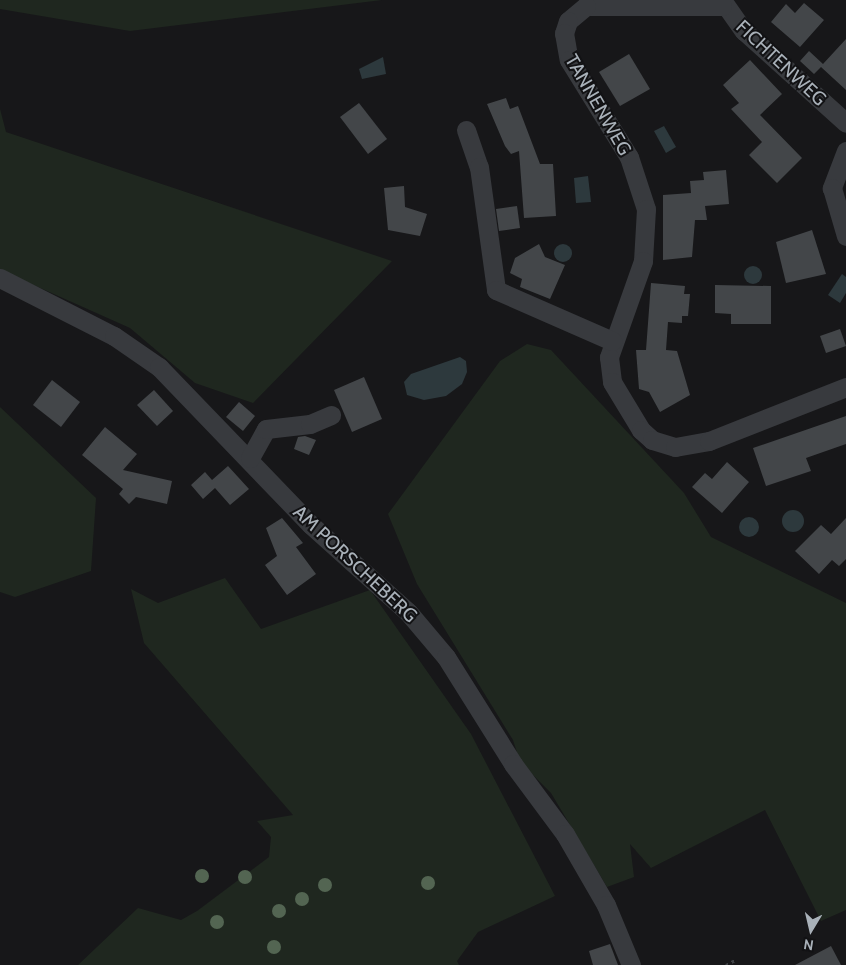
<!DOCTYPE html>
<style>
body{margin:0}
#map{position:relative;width:846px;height:965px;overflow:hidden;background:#171719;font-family:Cabin,sans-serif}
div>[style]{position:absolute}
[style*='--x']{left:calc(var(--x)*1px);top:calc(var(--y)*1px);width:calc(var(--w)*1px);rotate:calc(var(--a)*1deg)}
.green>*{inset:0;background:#1f271f}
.water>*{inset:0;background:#2d393d}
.round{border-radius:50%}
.building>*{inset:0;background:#434649}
.path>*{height:3px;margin-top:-1.5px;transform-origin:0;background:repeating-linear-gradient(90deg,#3e4145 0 2.5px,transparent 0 6.5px)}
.minor>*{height:19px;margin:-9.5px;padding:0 9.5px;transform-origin:9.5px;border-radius:9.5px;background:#383a3e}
.trees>*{width:14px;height:14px;margin:-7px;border-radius:50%;background:#536552}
span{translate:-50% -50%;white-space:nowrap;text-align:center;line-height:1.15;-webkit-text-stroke:4px #121214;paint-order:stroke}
.street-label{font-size:19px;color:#a9b1b9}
.north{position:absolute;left:786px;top:905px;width:50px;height:50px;-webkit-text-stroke:4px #121214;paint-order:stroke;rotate:189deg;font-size:14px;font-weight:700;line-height:20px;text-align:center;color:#a9b1b9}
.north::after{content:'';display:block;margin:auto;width:18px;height:22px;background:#a9b1b9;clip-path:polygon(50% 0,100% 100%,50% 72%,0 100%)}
</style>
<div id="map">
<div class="green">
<div style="clip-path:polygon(0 0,382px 0,130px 31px,0 9px)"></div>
<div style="clip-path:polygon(0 109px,6px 132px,392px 261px,253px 403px,195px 383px,130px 328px,0 270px)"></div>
<div style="clip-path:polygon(527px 344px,551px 350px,684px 493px,711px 537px,846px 603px,846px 910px,821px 921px,765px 810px,651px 868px,630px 844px,634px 877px,607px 887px,551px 793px,520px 762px,513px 740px,417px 584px,388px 514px,500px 361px)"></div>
<div style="clip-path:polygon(0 407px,96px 498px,91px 571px,15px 597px,0 592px)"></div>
<div style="clip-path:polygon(225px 578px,261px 629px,370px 590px,471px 734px,555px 896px,478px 932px,457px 961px,459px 965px,78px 965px,138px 908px,181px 920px,197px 911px,269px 857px,271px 837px,257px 821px,293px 815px,144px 643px,131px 589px,158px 603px)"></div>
</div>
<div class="water">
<div style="clip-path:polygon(383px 57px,386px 74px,362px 79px,359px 69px)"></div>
<div style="clip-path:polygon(664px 126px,676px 147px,666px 153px,654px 131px)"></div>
<div style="clip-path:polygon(588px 176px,591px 202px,576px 203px,574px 178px)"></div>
<div class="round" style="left:554px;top:244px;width:18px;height:18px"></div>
<div class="round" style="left:744px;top:266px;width:18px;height:18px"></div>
<div style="clip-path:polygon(842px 274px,846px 277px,846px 293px,840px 303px,828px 295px)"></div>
<div style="clip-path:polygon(460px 357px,466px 361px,467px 372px,462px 384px,446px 396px,424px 400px,407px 395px,404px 382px,411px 374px)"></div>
<div class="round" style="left:782px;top:510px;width:22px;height:22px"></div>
<div class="round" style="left:739px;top:517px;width:20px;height:20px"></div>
</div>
<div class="building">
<div style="clip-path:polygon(804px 3px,824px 20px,800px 47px,771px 22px,786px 4px,795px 13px)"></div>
<div style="clip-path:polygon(846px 39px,846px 90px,821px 67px,814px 74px,800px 61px,809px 51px,823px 64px)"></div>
<div style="clip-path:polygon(629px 54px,650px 89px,620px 106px,599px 72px)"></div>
<div style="clip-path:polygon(750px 60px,782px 94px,760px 115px,802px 158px,777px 183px,749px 155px,762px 142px,731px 109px,739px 103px,723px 85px)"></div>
<div style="clip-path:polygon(506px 98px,510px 109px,518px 106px,540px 164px,553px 164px,556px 216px,524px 218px,519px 151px,511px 154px,505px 146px,487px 104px)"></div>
<div style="clip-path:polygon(359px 103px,387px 139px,368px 154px,340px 117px)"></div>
<div style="clip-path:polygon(726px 170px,729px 204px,705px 206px,707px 220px,695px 220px,692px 257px,663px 260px,663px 195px,691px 193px,690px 181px,704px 180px,703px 172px)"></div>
<div style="clip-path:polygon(404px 186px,405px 207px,427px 214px,420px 236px,388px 230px,384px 188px)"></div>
<div style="clip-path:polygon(517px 206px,520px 228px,499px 231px,496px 209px)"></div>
<div style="clip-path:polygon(812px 230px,826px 274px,786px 283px,776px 242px)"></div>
<div style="clip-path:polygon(539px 244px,545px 257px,565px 265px,550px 299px,520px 287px,522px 279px,510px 273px,515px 258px)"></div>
<div style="clip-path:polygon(651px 283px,685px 286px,684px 294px,690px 294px,688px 316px,682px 316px,682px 323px,668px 322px,666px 350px,677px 351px,690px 395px,660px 412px,649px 392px,639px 389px,636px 350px,646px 350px)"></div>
<div style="clip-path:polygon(715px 285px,771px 286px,771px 324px,731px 324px,731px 314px,715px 313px)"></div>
<div style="clip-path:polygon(840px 329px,846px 346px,826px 353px,820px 336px)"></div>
<div style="clip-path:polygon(364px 377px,382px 419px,352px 432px,334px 390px)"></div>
<div style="clip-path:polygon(52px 380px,80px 402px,61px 427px,33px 405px)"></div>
<div style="clip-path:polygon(154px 390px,173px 411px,157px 426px,137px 405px)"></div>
<div style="clip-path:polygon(239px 402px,255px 416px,243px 431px,226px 417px)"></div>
<div style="clip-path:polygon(846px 416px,846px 444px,806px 458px,811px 471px,766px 486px,753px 448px)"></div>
<div style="clip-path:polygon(105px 427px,137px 454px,123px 470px,172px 481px,167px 504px,136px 497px,129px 504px,119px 494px,123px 489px,82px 455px)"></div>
<div style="clip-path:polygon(305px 436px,316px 440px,309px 455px,294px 449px,298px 437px)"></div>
<div style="clip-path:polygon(727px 462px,749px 482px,722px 513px,692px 487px,705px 473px,712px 479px)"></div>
<div style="clip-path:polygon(228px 466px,249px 489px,230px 505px,215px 488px,203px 499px,191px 485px,205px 472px,212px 480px)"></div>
<div style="clip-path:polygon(282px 518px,303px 543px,296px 547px,316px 574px,287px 595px,265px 565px,277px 556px,266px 528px)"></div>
<div style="clip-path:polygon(846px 518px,846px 559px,839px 566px,832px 560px,819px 574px,795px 551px,821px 525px,831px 534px)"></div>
<div style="clip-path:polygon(610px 944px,618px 965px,593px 965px,589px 951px)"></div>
<div style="clip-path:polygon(831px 946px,841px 965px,795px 965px)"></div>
</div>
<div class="path">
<div style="--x:726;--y:965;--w:10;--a:-29"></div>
</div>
<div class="minor">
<div style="--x:722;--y:0;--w:38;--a:55"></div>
<div style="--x:744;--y:31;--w:137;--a:42"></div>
<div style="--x:722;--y:6;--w:136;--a:180"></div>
<div style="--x:586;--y:6;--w:23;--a:140"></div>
<div style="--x:568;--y:21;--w:13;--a:108"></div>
<div style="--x:564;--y:33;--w:27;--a:80"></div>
<div style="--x:569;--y:60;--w:114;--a:58.3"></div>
<div style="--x:629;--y:157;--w:55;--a:71.9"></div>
<div style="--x:646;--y:209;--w:52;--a:93.3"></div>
<div style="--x:643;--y:261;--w:102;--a:109.5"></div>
<div style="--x:609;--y:357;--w:25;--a:83"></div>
<div style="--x:612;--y:382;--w:56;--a:58.9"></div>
<div style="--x:641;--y:430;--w:15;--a:42"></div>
<div style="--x:652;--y:440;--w:24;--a:17"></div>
<div style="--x:675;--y:447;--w:35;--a:-10"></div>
<div style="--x:709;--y:441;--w:147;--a:-21.5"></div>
<div style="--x:466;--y:130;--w:39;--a:71"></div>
<div style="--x:479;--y:167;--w:124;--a:82.1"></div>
<div style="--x:496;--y:290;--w:127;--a:23.7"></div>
<div style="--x:846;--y:151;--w:40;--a:111"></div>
<div style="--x:832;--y:188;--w:50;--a:73.7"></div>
<div style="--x:0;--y:278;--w:128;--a:27"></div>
<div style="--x:114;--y:336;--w:55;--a:34.6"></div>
<div style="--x:159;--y:367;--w:219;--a:46.1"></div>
<div style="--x:311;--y:525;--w:130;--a:41.9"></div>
<div style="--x:408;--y:612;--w:59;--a:49.8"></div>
<div style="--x:446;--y:657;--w:126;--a:57.9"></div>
<div style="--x:513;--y:764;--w:87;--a:53.4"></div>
<div style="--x:565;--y:834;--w:82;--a:60"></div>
<div style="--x:606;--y:905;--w:65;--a:67.4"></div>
<div style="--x:250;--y:458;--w:33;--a:-61"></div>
<div style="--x:266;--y:429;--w:44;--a:-6.5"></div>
<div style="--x:310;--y:424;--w:23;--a:-23"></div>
</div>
<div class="trees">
<div style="left:202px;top:876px"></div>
<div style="left:245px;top:877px"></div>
<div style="left:428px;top:883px"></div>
<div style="left:325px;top:885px"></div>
<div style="left:302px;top:899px"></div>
<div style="left:279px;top:911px"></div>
<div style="left:217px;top:922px"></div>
<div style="left:274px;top:947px"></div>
</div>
<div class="street-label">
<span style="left:781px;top:63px;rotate:43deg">FICHTENWEG</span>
<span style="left:598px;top:105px;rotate:60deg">TANNENWEG</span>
<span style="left:355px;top:564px;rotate:43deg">AM PORSCHEBERG</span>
</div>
<div class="north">N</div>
</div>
